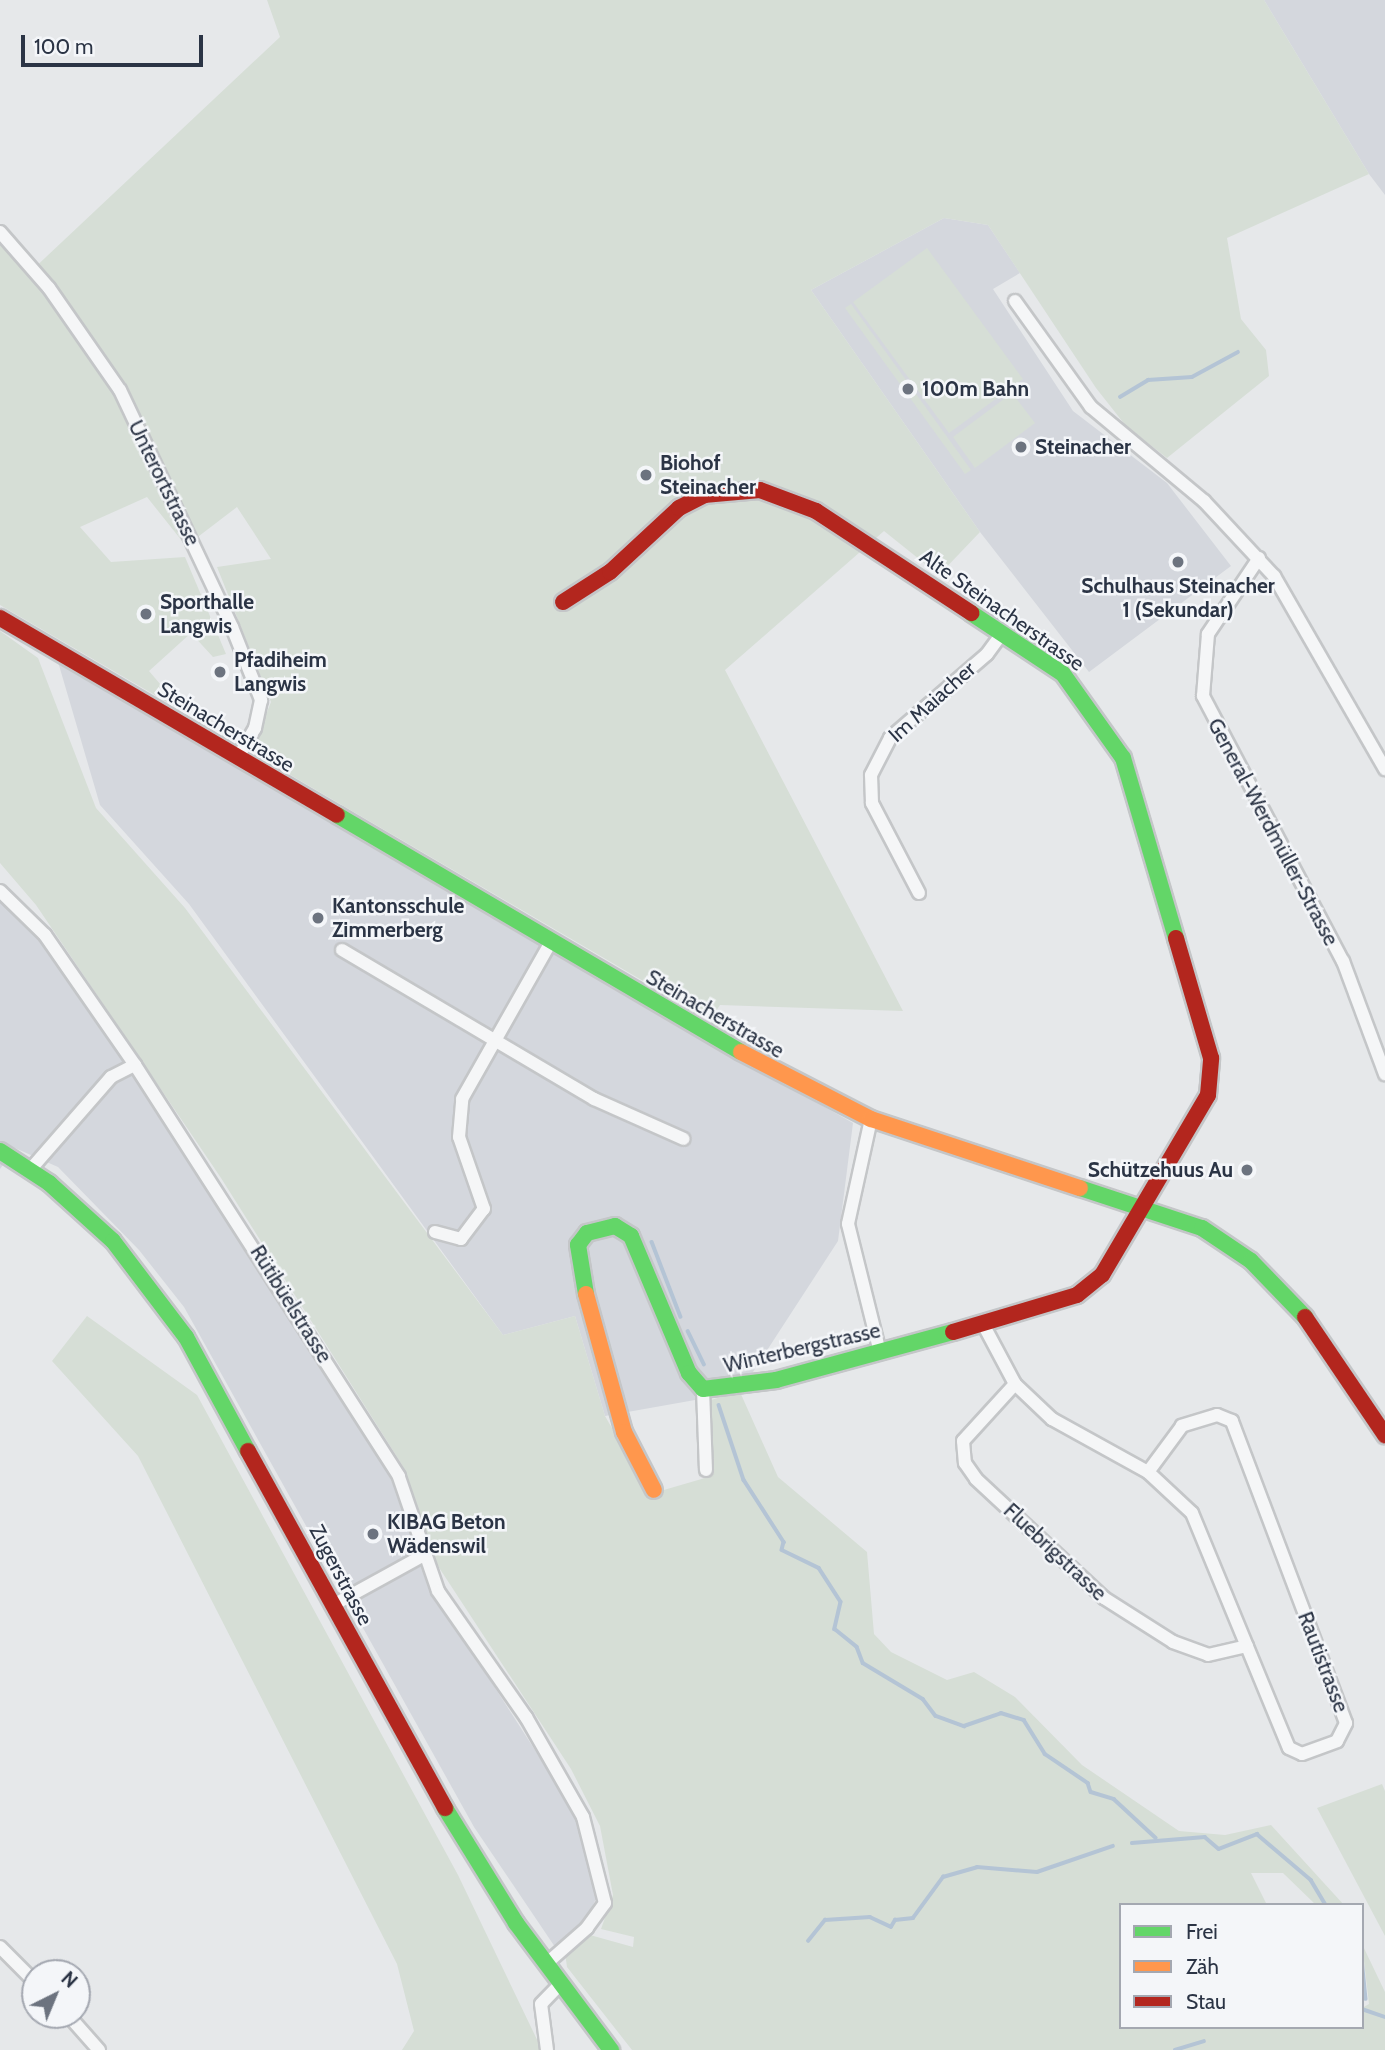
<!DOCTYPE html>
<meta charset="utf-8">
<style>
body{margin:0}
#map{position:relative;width:1385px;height:2050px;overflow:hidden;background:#e6e8ea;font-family:Cabin,sans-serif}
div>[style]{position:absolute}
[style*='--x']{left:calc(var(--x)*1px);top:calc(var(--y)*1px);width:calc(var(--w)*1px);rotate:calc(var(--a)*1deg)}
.built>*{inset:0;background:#d4d7dd}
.green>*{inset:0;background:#d6ded6}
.stream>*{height:3.5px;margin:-1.75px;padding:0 1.75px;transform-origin:1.75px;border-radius:1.75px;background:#b4c4d5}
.roads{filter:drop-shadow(2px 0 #c4c6c8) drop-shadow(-2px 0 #c4c6c8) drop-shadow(0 2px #c4c6c8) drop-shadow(0 -2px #c4c6c8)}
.street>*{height:12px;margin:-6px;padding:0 6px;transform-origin:6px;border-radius:6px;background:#f5f6f7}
.fast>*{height:16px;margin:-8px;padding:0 8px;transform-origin:8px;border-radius:8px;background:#63d668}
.slow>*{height:16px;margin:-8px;padding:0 8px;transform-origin:8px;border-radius:8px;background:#ff974d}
.jam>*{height:16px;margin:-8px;padding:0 8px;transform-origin:8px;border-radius:8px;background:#b3261e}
.dots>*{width:19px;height:19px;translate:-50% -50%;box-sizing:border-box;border:4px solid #f4f6f9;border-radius:50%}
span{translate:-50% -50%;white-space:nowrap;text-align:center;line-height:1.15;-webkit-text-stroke:5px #f4f6f9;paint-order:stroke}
.poi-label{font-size:21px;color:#2b3445;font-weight:700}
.left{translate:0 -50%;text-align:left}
.right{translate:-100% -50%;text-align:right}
.street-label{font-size:21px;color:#2b3445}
.legend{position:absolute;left:1119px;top:1903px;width:245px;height:126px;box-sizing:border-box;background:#f4f6f9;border:2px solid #a4a8b1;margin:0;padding:9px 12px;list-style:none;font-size:21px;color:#2b3445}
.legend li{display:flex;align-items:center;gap:14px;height:35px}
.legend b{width:35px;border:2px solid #a4a8b1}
.north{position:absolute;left:21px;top:1959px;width:70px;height:70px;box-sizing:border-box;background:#f4f6f9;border:2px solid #a4a8b1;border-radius:50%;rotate:43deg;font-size:19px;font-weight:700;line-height:28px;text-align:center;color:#2b3445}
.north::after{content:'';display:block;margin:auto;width:24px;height:32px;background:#6c737f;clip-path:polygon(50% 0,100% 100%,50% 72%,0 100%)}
.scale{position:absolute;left:21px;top:35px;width:182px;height:32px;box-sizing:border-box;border:4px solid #2b3445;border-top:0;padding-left:9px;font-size:21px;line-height:24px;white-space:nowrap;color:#2b3445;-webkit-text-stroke:5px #f4f6f9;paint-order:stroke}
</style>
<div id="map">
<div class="built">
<div style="clip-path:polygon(1264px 0,1385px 0,1385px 195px,1369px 174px)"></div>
<div style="clip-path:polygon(944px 218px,988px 225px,1020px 273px,993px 289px,1073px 411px,1167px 483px,1231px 566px,1089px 672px,980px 532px,811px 290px)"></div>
<div style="clip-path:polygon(56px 655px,521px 935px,853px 1123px,838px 1241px,740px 1392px,605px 1416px,575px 1316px,503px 1335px,189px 904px,100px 805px)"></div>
<div style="clip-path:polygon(0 895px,39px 932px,130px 1061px,382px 1462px,408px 1514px,428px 1583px,579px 1819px,600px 1891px,584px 1923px,555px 1947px,474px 1827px,184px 1307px,139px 1250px,58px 1167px,15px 1148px,0 1169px)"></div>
</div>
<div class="green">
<div style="clip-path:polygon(267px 0,1264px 0,1369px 174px,1227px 238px,1241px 319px,1266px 350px,1269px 376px,1167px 458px,1126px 426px,1096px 388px,988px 225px,944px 218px,811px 290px,980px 532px,939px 575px,884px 531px,725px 670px,903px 1011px,720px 1005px,710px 1020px,258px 756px,255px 742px,271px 702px,217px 567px,271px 559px,237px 507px,186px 546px,147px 497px,80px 527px,111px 562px,185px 557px,226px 654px,213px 657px,191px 633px,149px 671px,184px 712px,0 605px,0 242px,29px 273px,280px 37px)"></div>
<div style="clip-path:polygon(927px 248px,1023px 379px,949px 433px,853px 302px)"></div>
<div style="clip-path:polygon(851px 304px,971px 470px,965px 474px,845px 308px)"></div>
<div style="clip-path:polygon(1012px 393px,1035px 423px,975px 468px,953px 437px)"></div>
<div style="clip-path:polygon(0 631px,38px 658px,96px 808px,185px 908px,503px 1335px,575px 1316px,605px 1416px,650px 1494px,705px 1478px,707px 1401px,740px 1392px,778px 1477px,867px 1552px,874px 1634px,891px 1652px,947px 1680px,974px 1672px,1015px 1697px,1082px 1765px,1179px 1831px,1225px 1835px,1271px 1825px,1344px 1905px,1316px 1905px,1283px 1873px,1251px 1873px,1267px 1905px,1121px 1905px,1121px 2027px,1362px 2027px,1362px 2008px,1369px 2004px,1362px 1944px,1385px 1992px,1385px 2050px,632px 2050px,567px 1967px,565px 1953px,590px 1935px,633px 1947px,634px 1937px,601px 1929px,613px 1895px,600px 1826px,571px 1769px,436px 1563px,404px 1468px,221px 1178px,36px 905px,0 863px)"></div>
<div style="clip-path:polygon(87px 1316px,197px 1395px,458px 1875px,542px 2050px,402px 2050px,414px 2031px,397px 1964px,138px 1456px,52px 1361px)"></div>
<div style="clip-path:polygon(1382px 1784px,1385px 1791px,1385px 1936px,1317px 1808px)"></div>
</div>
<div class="stream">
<div style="--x:1120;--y:397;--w:33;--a:-31"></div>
<div style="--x:1148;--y:380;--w:44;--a:-3.9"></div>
<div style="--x:1192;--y:377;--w:52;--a:-28.5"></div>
<div style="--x:652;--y:1242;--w:80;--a:68.9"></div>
<div style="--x:688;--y:1331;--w:37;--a:64"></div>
<div style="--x:719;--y:1405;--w:79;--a:71.6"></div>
<div style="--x:744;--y:1480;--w:74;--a:57.2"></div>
<div style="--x:784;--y:1542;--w:8;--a:104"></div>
<div style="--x:782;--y:1550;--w:41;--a:25.9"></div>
<div style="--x:819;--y:1568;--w:40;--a:57.1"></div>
<div style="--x:841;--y:1602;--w:28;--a:103"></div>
<div style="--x:835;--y:1629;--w:28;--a:39"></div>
<div style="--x:857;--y:1647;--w:17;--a:69"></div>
<div style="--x:863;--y:1663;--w:70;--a:31"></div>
<div style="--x:923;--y:1699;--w:21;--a:53"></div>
<div style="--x:936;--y:1716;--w:30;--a:20"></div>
<div style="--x:964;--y:1726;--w:39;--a:-19"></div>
<div style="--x:1001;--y:1713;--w:24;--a:17"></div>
<div style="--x:1024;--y:1720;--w:40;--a:58"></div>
<div style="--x:1045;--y:1754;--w:52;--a:34"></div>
<div style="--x:1088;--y:1783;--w:9;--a:72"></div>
<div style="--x:1091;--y:1792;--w:24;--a:17"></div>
<div style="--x:1114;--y:1799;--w:57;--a:42.9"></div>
<div style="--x:1132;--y:1843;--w:73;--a:-4.7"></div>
<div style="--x:1205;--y:1837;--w:18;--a:41"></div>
<div style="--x:1219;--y:1849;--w:41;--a:-21.5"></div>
<div style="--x:1257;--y:1834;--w:71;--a:40.4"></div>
<div style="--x:1311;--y:1880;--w:29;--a:59"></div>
<div style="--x:808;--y:1941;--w:27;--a:-51"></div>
<div style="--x:825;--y:1920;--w:45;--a:-3.8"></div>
<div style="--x:870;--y:1917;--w:23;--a:25"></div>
<div style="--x:891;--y:1927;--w:8;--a:-60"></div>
<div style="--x:895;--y:1920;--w:18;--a:-6"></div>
<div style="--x:913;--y:1918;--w:51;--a:-53.8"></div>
<div style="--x:943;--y:1877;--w:35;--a:-16"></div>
<div style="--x:977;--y:1867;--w:60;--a:4.8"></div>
<div style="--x:1037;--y:1872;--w:80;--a:-18.9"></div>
<div style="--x:1362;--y:1959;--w:40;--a:84.3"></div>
<div style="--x:1362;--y:2009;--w:24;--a:19"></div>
<div style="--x:1175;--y:2050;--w:30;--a:-17"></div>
</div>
<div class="roads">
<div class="street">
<div style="--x:0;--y:232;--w:74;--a:48.8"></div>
<div style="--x:49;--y:288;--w:124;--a:55.2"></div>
<div style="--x:120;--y:390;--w:262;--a:64.7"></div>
<div style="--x:232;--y:627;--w:79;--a:68.3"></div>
<div style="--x:261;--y:700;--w:29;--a:102"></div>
<div style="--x:255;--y:728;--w:34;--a:120"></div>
<div style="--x:1015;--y:301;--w:130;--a:54.4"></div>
<div style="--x:1091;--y:407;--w:147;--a:39.8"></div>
<div style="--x:1204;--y:501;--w:103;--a:47"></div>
<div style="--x:1274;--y:576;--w:223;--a:60.1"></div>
<div style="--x:1259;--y:558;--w:92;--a:123.9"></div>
<div style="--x:1208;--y:634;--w:62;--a:94.6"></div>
<div style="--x:1203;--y:696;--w:300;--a:62.2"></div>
<div style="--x:1343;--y:961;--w:121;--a:69.6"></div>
<div style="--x:0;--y:891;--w:63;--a:44.4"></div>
<div style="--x:45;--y:935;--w:158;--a:55.3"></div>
<div style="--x:919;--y:893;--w:102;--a:-117.6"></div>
<div style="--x:872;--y:803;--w:28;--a:-92"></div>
<div style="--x:871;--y:775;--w:42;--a:-62.8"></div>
<div style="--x:890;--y:738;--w:128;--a:-40.9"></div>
<div style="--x:987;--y:654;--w:27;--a:-54"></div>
<div style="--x:342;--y:950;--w:293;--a:30.6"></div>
<div style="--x:594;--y:1099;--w:98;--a:24"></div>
<div style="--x:871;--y:1119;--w:107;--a:102.4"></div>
<div style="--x:848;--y:1224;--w:132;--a:76"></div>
<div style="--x:30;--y:1170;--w:123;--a:-48.9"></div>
<div style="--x:111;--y:1077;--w:27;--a:-27"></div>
<div style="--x:135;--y:1065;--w:489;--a:57.3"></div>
<div style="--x:399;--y:1477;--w:120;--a:71.1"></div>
<div style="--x:438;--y:1591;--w:154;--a:55.1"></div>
<div style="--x:526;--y:1717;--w:115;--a:60.3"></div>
<div style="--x:583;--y:1817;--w:89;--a:75.7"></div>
<div style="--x:605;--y:1903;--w:31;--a:126"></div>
<div style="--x:587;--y:1928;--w:55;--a:138.7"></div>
<div style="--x:435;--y:1232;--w:27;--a:15"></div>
<div style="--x:461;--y:1239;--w:38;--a:-53"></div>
<div style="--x:484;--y:1209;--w:76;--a:-109.1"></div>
<div style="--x:459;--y:1137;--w:38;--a:-85"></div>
<div style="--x:462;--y:1099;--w:180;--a:-60.5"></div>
<div style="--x:983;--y:1324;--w:68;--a:61.9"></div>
<div style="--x:1015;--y:1384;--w:51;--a:43.4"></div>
<div style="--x:1052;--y:1419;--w:110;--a:28.9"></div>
<div style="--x:1148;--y:1472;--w:60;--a:43"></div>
<div style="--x:1192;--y:1513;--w:254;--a:67.6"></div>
<div style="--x:1289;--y:1748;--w:14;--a:25"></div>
<div style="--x:1302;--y:1754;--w:37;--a:-20"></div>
<div style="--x:1337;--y:1741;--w:20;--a:-63"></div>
<div style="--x:1346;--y:1723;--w:323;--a:-110.7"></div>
<div style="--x:1232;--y:1421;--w:16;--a:-158"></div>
<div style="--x:1217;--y:1415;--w:37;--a:163"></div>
<div style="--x:1182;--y:1426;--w:57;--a:126.5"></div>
<div style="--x:1015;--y:1384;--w:77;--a:132.4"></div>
<div style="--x:963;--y:1441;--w:22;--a:85"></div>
<div style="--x:965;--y:1463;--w:19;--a:55"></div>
<div style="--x:976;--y:1479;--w:175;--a:42.9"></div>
<div style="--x:1104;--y:1598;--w:82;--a:32.5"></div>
<div style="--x:1173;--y:1642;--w:37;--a:20"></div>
<div style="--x:1208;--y:1655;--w:40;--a:-13"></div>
<div style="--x:703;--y:1389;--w:81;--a:87.9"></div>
<div style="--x:333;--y:1605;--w:104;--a:-28.8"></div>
<div style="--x:0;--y:1947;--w:49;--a:45"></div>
<div style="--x:68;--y:2015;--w:47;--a:48.5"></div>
<div style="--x:547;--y:2050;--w:46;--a:-97.4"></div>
<div style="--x:541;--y:2004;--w:28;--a:-46"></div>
</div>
<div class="fast">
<div style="--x:971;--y:613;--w:110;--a:33.5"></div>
<div style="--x:1063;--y:674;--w:103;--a:54.5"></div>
<div style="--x:1123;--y:758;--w:188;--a:73.6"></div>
<div style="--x:337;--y:815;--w:468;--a:30.4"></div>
<div style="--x:0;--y:1151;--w:59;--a:33.1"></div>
<div style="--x:49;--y:1183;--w:86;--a:42.2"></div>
<div style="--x:113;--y:1241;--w:121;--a:52.8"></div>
<div style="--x:186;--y:1337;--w:130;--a:61.5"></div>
<div style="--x:1080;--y:1188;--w:128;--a:18.2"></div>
<div style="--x:1202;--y:1228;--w:59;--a:34"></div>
<div style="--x:1251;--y:1261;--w:78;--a:46"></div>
<div style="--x:586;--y:1294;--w:50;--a:-99.3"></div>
<div style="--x:578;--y:1245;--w:15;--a:-53"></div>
<div style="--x:587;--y:1233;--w:29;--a:-14"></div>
<div style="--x:615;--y:1226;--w:19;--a:32"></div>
<div style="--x:631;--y:1236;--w:149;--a:67.1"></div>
<div style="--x:689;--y:1373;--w:21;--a:49"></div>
<div style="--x:703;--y:1389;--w:74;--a:-7"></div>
<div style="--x:776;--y:1380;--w:183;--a:-15.2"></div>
<div style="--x:445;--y:1808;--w:135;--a:58.3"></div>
<div style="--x:516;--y:1923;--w:159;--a:53.2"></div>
</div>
<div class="slow">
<div style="--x:741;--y:1052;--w:146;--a:27.3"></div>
<div style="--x:871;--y:1119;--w:220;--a:18.3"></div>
<div style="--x:586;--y:1294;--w:143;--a:74.6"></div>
<div style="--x:624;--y:1432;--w:65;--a:62.7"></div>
</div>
<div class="jam">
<div style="--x:563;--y:602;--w:56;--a:-32.6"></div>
<div style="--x:610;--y:572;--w:94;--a:-42.8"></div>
<div style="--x:679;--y:508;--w:28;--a:-27"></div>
<div style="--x:704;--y:495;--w:56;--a:-5.1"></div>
<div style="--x:760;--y:490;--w:60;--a:20.6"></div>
<div style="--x:816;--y:511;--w:186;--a:33.3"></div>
<div style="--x:0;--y:618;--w:390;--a:30.3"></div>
<div style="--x:1305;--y:1317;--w:143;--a:55.9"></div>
<div style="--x:953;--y:1332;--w:129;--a:-16.6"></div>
<div style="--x:1077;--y:1295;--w:32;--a:-39"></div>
<div style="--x:1102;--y:1275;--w:209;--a:-59.5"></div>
<div style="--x:1208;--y:1095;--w:37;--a:-85"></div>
<div style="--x:1211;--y:1058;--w:125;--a:-106.3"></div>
<div style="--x:248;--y:1451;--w:408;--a:61.1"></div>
</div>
</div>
<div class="dots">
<div style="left:908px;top:389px;background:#6c737f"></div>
<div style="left:1021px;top:447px;background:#6c737f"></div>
<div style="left:646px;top:475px;background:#6c737f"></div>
<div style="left:1178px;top:562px;background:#6c737f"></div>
<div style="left:146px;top:614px;background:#6c737f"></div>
<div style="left:220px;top:672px;background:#6c737f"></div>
<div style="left:318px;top:918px;background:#6c737f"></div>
<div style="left:1247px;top:1170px;background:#6c737f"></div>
<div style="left:373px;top:1534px;background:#6c737f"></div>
</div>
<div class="poi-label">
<span class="left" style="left:922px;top:389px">100m Bahn</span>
<span class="left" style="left:1035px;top:447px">Steinacher</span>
<span class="left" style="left:660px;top:475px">Biohof<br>Steinacher</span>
<span style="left:1178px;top:598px">Schulhaus Steinacher<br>1 (Sekundar)</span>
<span class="left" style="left:160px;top:614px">Sporthalle<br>Langwis</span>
<span class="left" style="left:234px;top:672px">Pfadiheim<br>Langwis</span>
<span class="left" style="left:332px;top:918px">Kantonsschule<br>Zimmerberg</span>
<span class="right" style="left:1233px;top:1170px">Schützehuus Au</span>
<span class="left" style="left:387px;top:1534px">KIBAG Beton<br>Wädenswil</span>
</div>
<div class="street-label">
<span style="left:164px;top:483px;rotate:64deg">Unterortstrasse</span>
<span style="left:1002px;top:610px;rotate:35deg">Alte Steinacherstrasse</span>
<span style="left:932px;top:702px;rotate:-42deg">Im Maiacher</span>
<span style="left:226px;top:727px;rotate:31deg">Steinacherstrasse</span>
<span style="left:1273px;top:832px;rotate:62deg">General-Werdmüller-Strasse</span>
<span style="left:715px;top:1014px;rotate:30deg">Steinacherstrasse</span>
<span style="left:291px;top:1304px;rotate:58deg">Rütibüelstrasse</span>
<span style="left:802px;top:1348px;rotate:-13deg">Winterbergstrasse</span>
<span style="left:1055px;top:1552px;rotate:43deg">Fluebrigstrasse</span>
<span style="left:341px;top:1575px;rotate:62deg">Zugerstrasse</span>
<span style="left:1323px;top:1662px;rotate:69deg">Rautistrasse</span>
</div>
<ul class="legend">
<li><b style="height:9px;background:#63d668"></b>Frei</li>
<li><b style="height:9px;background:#ff974d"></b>Zäh</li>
<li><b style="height:9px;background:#b3261e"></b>Stau</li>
</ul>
<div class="north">N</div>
<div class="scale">100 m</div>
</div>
